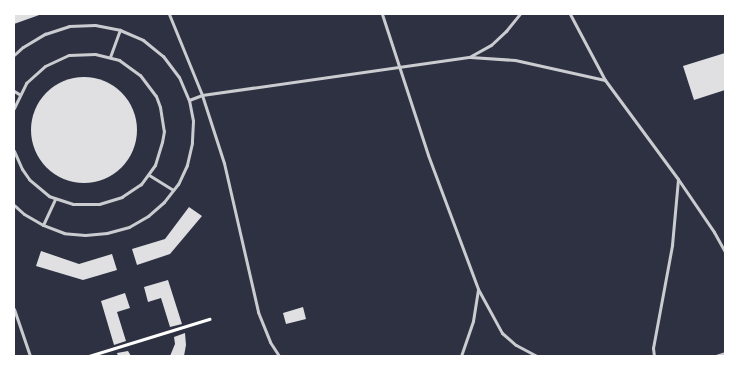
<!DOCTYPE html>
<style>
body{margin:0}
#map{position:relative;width:739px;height:370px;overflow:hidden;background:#2d3142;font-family:Jost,sans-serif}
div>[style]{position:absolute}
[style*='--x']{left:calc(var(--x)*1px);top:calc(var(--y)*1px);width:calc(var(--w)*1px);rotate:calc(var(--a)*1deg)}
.building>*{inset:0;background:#e0e0e3}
.round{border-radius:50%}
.path>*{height:2.5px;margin:-1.25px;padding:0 1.25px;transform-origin:1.25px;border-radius:1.25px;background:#fff}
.service>*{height:3px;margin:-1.5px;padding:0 1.5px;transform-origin:1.5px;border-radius:1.5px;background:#caccd0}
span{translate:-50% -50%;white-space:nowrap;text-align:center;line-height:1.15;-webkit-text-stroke:3px #fff;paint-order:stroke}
.frame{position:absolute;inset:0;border:15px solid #fff;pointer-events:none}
</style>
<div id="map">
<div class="building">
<div style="clip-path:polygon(14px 14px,42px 14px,14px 24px)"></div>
<div style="clip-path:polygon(725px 53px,725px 90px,694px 100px,683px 66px)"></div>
<div class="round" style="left:31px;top:77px;width:106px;height:106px"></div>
<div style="clip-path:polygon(189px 207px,202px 216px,170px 254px,137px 265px,132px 249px,165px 239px)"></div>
<div style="clip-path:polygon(41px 251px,79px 264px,112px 254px,117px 270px,83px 280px,36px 266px)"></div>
<div style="clip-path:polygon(168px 280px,182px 324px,170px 327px,161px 298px,148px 302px,144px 287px)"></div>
<div style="clip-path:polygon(125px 293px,130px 308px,117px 312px,126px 341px,114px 345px,101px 301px)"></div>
<div style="clip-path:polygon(303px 307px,306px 319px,286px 324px,283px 313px)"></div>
<div style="clip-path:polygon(185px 333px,186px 345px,184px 356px,170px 356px,175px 344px,174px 337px)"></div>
<div style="clip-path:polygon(128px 351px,131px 356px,118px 356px,117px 353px)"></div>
</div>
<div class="path">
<div style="--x:89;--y:356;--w:126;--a:-17.1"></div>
</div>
<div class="service">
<div style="--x:169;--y:14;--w:87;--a:67.8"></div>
<div style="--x:202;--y:95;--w:71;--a:72.1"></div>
<div style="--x:224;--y:163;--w:153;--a:77.1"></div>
<div style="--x:258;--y:312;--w:32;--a:68"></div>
<div style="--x:270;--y:342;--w:17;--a:57"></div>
<div style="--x:382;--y:14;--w:148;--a:71.9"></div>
<div style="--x:428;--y:155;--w:143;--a:69.5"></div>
<div style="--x:478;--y:289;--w:50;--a:61.4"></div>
<div style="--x:502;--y:333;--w:18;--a:41"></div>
<div style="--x:516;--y:345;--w:24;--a:28"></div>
<div style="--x:570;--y:14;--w:75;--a:62.1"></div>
<div style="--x:605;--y:80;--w:123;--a:53.6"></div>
<div style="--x:678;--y:179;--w:64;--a:55.8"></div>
<div style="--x:714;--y:232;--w:23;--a:61"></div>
<div style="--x:14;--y:55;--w:12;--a:-42"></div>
<div style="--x:23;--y:47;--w:26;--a:-31"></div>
<div style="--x:45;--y:34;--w:25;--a:-18"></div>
<div style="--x:69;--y:26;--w:26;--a:-2"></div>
<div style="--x:95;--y:25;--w:25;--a:11"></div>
<div style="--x:120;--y:30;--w:25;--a:23"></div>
<div style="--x:143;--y:40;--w:26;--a:39"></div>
<div style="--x:163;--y:56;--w:26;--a:53"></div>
<div style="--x:179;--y:77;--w:25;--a:67"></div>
<div style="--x:189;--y:100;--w:21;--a:79"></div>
<div style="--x:193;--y:121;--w:22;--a:93"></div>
<div style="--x:192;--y:143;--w:23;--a:103"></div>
<div style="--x:187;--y:165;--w:21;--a:115"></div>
<div style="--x:178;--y:184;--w:23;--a:128"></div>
<div style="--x:164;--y:202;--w:21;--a:139"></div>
<div style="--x:148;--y:216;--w:22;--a:150"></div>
<div style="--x:129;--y:227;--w:23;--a:165"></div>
<div style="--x:107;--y:233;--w:22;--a:175"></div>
<div style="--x:85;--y:235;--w:21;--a:-175"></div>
<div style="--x:64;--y:233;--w:22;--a:-159"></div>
<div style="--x:43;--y:225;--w:22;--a:-150"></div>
<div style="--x:24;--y:214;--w:13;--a:-138"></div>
<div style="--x:471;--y:56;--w:23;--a:-29"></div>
<div style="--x:491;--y:45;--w:21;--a:-43"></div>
<div style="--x:506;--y:31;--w:22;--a:-51"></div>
<div style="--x:110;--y:57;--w:29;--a:-70"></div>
<div style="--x:14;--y:91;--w:6;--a:31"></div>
<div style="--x:189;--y:100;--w:14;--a:-21"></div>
<div style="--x:202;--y:95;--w:271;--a:-8.1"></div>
<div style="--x:470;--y:57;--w:45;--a:3.8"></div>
<div style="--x:515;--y:60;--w:92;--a:12.5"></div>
<div style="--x:14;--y:108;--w:28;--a:-64"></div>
<div style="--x:26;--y:83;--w:25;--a:-42"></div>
<div style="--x:45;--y:66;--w:26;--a:-25"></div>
<div style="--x:69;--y:55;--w:26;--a:-2"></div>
<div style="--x:95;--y:54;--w:25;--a:14"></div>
<div style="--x:119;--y:60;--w:26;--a:36"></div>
<div style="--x:140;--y:75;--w:26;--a:53"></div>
<div style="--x:156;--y:96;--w:12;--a:70"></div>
<div style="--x:160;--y:107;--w:24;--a:81"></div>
<div style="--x:164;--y:131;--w:11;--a:100"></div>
<div style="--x:162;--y:142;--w:24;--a:107"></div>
<div style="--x:155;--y:165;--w:24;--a:126"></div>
<div style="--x:141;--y:184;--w:23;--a:146"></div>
<div style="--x:122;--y:197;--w:24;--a:163"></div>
<div style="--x:99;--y:204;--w:26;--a:180"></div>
<div style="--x:73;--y:204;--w:25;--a:-162"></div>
<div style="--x:49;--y:196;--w:26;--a:-140"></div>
<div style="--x:29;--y:179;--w:12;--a:-125"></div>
<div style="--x:22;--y:169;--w:20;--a:-114"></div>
<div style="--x:149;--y:175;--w:28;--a:32"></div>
<div style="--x:43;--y:225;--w:29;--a:-65"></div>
<div style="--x:14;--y:309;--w:50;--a:71.2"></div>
<div style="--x:461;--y:356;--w:37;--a:-71"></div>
<div style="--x:473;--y:321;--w:32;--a:-81"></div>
<div style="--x:654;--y:356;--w:8;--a:-97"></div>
<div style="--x:653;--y:348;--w:105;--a:-79.5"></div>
<div style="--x:672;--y:245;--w:66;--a:-84.8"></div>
<div style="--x:716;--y:356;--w:9;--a:-18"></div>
</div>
<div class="frame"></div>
</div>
